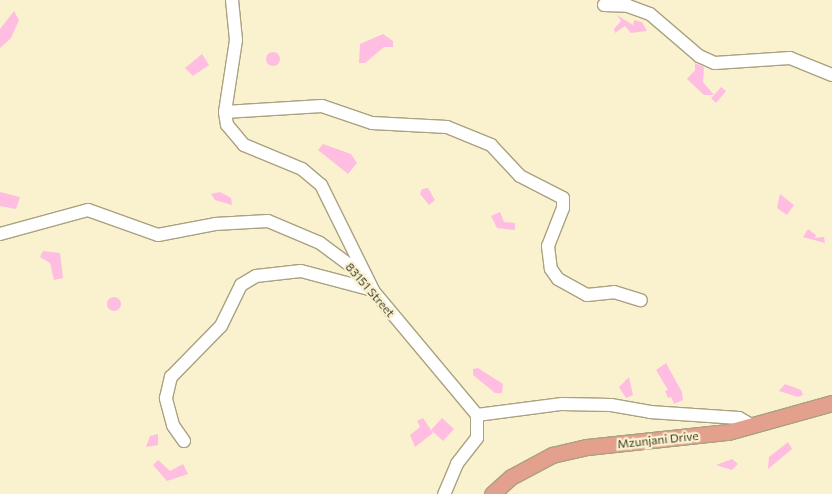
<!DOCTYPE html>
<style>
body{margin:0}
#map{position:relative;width:832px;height:494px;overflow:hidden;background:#faf2cf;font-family:Commissioner,sans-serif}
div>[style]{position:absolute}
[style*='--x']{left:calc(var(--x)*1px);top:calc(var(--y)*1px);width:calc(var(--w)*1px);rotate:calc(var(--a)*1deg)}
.building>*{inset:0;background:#febde1}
.round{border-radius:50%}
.roads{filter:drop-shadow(1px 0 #a9a180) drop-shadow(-1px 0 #a9a180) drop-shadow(0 1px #a9a180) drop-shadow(0 -1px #a9a180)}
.minor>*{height:12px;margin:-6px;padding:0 6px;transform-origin:6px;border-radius:6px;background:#fff}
.major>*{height:15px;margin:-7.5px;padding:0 7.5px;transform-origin:7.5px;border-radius:7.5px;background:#e3a08d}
span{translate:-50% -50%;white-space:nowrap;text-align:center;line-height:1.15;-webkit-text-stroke:4.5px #faf2cf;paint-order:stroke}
.street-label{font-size:12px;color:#3e3b2d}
</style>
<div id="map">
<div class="building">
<div style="clip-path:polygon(14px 11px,19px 20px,11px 38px,0 48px,0 29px)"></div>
<div style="clip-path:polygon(617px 15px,633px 25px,634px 20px,642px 22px,647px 31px,631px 33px,625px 26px,615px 33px,614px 29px,621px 21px)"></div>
<div style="clip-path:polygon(383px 34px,393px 41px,393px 47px,384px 47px,365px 63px,359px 63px,360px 44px)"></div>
<div class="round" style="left:266px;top:52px;width:14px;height:14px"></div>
<div style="clip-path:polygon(202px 54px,209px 65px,193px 76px,185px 68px)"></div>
<div style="clip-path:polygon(695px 63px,704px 67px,703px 82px,714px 95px,721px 87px,726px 91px,716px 103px,711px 98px,714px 95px,704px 95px,687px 79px,695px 70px)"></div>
<div style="clip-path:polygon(323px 144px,351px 154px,357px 163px,348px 174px,318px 150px)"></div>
<div style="clip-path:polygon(428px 188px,435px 200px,429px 205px,420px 194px,422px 189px)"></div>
<div style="clip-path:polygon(0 192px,20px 197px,16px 209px,0 206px)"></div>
<div style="clip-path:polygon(220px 192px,231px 198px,232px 205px,215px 200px,211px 194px)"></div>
<div style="clip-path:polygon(780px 194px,794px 205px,787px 215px,777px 208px)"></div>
<div style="clip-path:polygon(500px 212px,504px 222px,515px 223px,515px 230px,497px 228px,491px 216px)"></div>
<div style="clip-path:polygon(808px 229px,816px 235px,815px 238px,824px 237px,825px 243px,803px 237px)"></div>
<div style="clip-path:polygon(43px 251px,60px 253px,63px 278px,54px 280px,50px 263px,40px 257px)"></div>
<div class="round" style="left:107px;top:297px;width:14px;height:14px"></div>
<div style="clip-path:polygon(666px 363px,682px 392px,683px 400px,674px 404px,671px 397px,668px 398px,665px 391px,668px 390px,656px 370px)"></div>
<div style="clip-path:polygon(478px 368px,503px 384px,502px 393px,495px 393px,473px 375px,473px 369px)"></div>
<div style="clip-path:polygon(629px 377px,633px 395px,626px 398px,619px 387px)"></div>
<div style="clip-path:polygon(785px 384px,801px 390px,803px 395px,798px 397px,779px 391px)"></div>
<div style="clip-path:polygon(423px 418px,433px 433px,415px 447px,410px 435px,420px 427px,417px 421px)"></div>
<div style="clip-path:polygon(442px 418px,454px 429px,443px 441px,431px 430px)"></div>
<div style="clip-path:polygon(158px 434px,158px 445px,146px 447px,150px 436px)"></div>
<div style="clip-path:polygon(788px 442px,792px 449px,768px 469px,769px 457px)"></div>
<div style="clip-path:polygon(732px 459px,738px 464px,732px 470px,716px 465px)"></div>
<div style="clip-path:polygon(158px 460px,170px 471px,183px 464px,188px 474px,167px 481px,153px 465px)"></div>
</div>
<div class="roads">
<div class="minor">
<div style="--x:604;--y:5;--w:24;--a:2"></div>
<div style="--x:628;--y:6;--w:23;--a:20"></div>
<div style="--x:650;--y:14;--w:65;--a:40.6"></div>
<div style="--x:699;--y:56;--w:17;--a:24"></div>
<div style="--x:715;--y:63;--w:75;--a:-3.8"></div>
<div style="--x:790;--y:58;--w:45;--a:22"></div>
<div style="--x:225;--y:112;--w:97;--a:-3.5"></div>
<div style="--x:322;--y:106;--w:53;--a:18.8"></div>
<div style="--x:372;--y:123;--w:75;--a:3.1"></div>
<div style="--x:447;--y:127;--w:48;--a:22.2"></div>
<div style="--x:491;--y:145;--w:42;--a:46.9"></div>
<div style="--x:520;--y:176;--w:48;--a:27.1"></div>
<div style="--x:563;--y:198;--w:10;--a:90"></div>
<div style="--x:563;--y:208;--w:41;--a:111.5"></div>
<div style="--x:548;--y:246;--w:23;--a:83"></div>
<div style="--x:551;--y:269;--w:12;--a:55"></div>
<div style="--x:558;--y:279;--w:33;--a:29"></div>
<div style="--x:587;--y:295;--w:27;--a:-6"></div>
<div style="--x:614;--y:292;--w:28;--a:17"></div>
<div style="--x:0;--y:234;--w:91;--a:-15.3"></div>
<div style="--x:88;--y:210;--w:74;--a:19.7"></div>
<div style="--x:158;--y:235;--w:58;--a:-10.9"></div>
<div style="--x:215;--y:224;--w:53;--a:-3.2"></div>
<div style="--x:268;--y:221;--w:56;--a:22.9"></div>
<div style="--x:320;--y:243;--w:44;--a:36.6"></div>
<div style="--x:355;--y:269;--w:190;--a:50.1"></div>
<div style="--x:477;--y:415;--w:23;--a:90"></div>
<div style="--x:477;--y:438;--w:33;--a:128"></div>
<div style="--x:457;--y:464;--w:33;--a:113"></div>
<div style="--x:477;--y:415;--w:86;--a:-7.4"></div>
<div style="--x:562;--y:404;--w:49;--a:1.2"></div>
<div style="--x:611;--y:405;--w:40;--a:10"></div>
<div style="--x:650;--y:412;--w:89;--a:3.9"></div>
<div style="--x:739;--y:418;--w:16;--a:30"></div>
<div style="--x:184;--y:441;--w:19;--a:-125"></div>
<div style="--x:173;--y:425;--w:28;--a:-105"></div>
<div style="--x:166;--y:398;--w:22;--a:-77"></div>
<div style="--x:171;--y:377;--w:71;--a:-45.6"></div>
<div style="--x:221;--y:326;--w:46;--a:-64"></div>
<div style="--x:241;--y:285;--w:17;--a:-31"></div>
<div style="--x:256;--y:276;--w:45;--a:-6.3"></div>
<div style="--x:301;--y:271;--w:74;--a:14.8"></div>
<div style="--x:373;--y:290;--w:117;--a:-116.3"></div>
<div style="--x:321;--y:185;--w:25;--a:-140"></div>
<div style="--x:302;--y:169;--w:63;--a:-157.5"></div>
<div style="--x:244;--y:145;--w:26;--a:-130"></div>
<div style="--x:227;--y:125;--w:13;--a:-99"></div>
<div style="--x:225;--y:112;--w:73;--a:-81.3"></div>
<div style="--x:236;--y:40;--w:40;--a:-95.7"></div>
</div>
<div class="major">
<div style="--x:492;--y:494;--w:25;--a:-42"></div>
<div style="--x:511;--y:477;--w:47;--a:-28.2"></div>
<div style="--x:552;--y:455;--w:36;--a:-13"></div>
<div style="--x:587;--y:447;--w:142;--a:-6.1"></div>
<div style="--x:728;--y:432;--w:108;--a:-15.6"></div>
</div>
</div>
<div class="street-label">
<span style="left:370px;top:290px;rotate:49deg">83151 Street</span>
<span style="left:658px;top:440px;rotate:-6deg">Mzunjani Drive</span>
</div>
</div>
